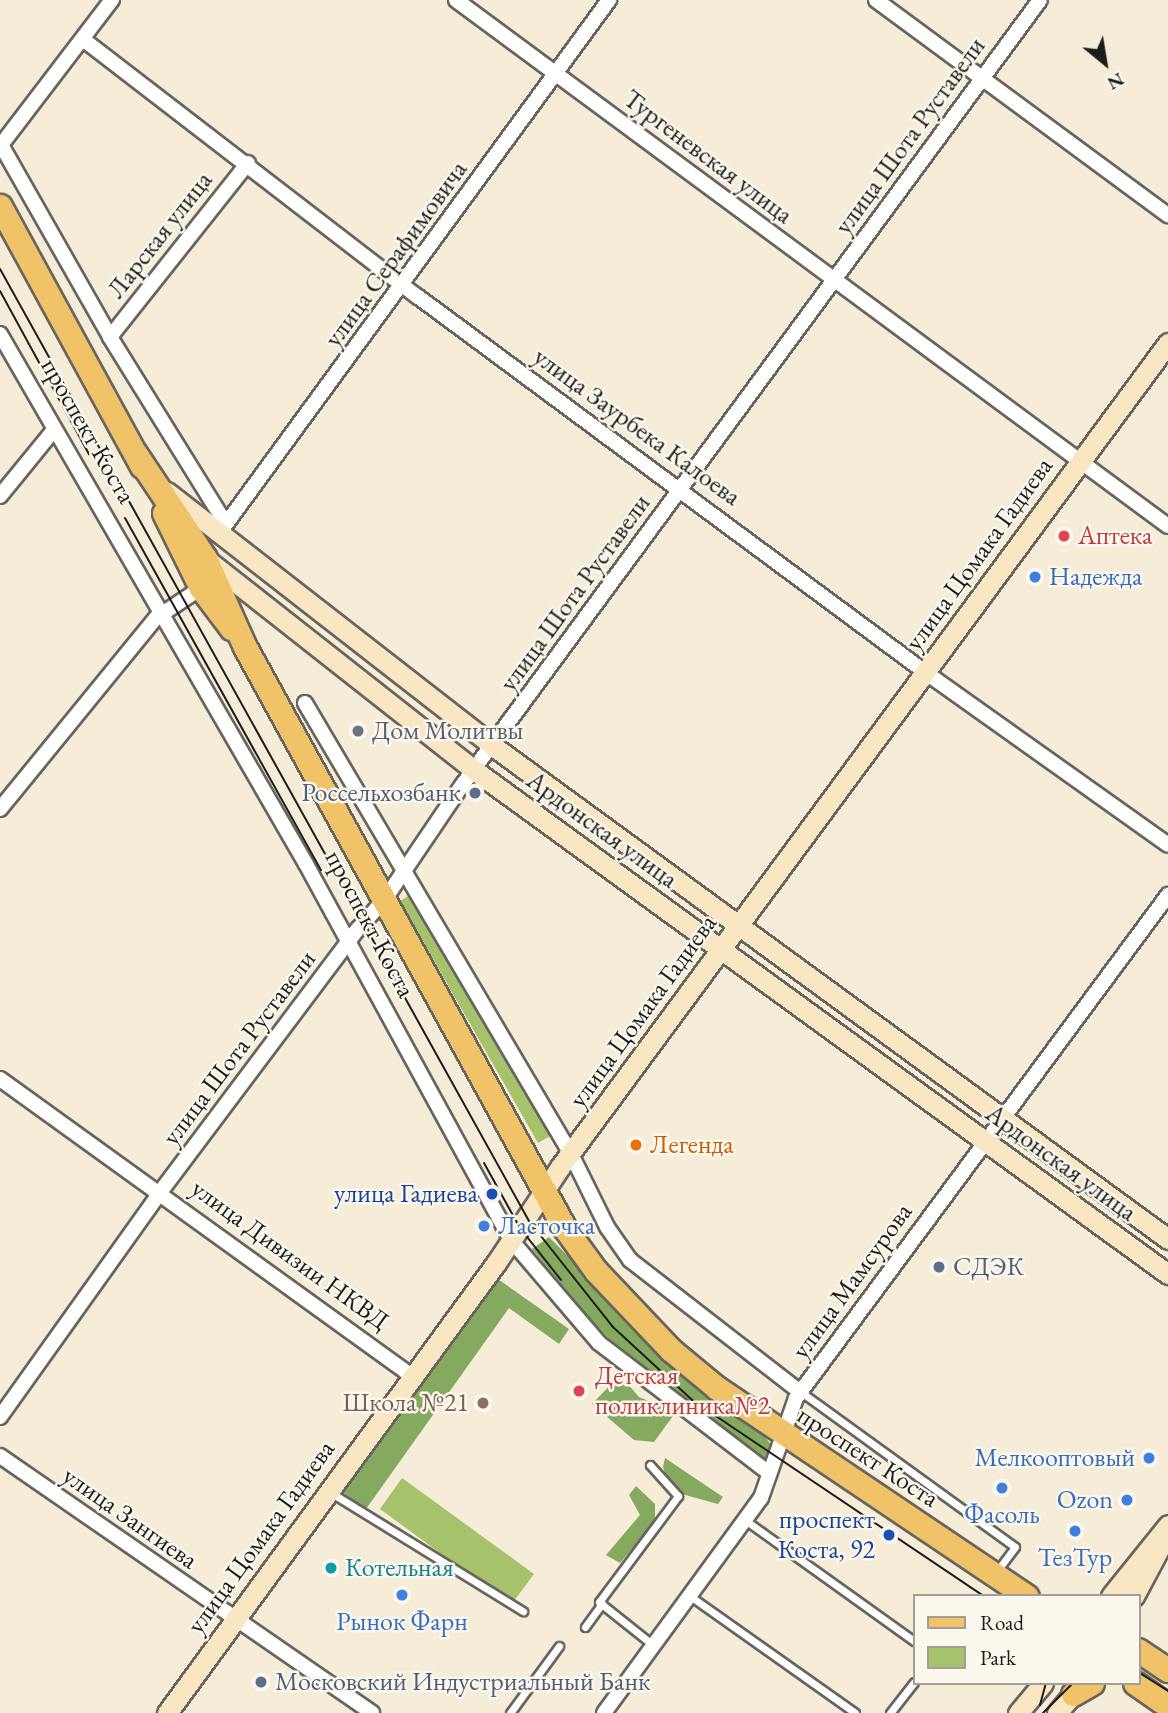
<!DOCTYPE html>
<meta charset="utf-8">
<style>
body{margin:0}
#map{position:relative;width:1168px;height:1713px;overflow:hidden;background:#f5edd8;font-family:"EB Garamond",serif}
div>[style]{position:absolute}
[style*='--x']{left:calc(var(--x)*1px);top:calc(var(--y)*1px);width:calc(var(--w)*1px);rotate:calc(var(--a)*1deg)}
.green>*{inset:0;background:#a6c36b}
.forest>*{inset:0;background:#84a95f}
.roads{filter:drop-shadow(2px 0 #68655e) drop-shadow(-2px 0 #68655e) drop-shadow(0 2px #68655e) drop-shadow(0 -2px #68655e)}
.lane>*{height:7px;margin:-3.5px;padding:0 3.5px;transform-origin:3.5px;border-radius:3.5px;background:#fff}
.street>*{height:14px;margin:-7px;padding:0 7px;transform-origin:7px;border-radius:7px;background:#fff}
.secondary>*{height:19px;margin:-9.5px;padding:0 9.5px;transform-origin:9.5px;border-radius:9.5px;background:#f9e7c3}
.primary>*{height:23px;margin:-11.5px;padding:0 11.5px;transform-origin:11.5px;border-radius:11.5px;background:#f0c369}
.tram>*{height:2px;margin:-1px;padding:0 1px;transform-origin:1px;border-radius:1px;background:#1c1c1c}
.dots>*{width:19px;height:19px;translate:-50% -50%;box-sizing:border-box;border:4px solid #fbf7ec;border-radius:50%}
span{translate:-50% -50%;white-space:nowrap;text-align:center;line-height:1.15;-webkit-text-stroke:5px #fbf7ec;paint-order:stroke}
.street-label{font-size:26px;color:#1c1c1c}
.health-label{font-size:26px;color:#be3a42}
.left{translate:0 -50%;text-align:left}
.shop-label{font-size:26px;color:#366cbe}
.right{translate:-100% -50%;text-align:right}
.worship-label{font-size:26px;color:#5b616d}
.service-label{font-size:26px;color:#4e5e75}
.food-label{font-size:26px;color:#c56008}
.transit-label{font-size:26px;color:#164399}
.education-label{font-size:26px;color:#785e54}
.culture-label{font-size:26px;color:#0d838f}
.legend{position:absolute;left:913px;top:1594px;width:228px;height:91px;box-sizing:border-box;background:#fbf7ec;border:2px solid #a29f99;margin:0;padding:9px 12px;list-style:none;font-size:21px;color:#1c1c1c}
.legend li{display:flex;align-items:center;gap:14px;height:35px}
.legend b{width:35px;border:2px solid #a29f99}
.north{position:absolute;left:1070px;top:28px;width:70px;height:70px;-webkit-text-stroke:5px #fbf7ec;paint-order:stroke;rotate:150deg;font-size:19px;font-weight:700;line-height:28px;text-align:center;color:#1c1c1c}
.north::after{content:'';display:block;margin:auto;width:24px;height:32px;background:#1c1c1c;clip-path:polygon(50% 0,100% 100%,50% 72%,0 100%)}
</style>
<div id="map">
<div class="green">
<div style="clip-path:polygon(413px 893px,552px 1135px,538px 1143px,400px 901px)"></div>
<div style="clip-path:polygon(402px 1478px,534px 1574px,511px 1605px,380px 1509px)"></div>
</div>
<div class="forest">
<div style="clip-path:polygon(549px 1237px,696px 1385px,760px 1431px,774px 1448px,764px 1464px,660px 1388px,595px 1325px,532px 1249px)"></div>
<div style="clip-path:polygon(495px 1277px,569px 1329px,559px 1344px,509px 1308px,366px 1509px,342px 1492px)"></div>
<div style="clip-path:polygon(620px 1375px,639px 1397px,668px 1409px,673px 1416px,654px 1442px,634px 1440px,592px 1404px)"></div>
<div style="clip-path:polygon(665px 1458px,723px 1497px,718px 1504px,678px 1493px,667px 1480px,663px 1467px)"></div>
<div style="clip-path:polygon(636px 1486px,655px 1504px,655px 1521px,620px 1563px,606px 1555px,640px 1515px,629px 1495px)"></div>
</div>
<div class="roads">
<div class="lane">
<div style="--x:801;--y:1392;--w:264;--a:35.9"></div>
<div style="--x:1015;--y:1547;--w:31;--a:127"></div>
<div style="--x:650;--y:1465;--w:42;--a:47.9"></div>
<div style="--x:678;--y:1496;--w:132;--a:126.7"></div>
<div style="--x:599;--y:1602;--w:69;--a:38.5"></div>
<div style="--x:330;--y:1492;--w:227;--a:31.7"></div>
<div style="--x:745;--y:1520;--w:208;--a:35.6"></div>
<div style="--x:690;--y:1596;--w:202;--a:35.3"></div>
<div style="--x:585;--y:1627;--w:29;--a:-54"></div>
<div style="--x:510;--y:1713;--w:83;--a:-53.8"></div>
<div style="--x:890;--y:1713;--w:39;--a:-52"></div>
</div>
<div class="street">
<div style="--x:456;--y:0;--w:885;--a:36.46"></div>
<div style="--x:876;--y:0;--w:363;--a:36.4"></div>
<div style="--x:84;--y:40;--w:420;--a:37.6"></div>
<div style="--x:417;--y:296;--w:632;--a:36.51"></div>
<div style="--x:925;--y:672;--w:298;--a:35.4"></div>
<div style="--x:0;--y:143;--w:223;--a:60.4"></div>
<div style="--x:110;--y:337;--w:220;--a:58.2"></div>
<div style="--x:1;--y:145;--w:183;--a:-52.6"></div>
<div style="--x:0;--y:334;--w:612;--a:60"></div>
<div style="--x:306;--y:864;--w:428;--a:61.4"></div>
<div style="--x:511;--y:1240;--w:135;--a:49.5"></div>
<div style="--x:599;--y:1343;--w:214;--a:37.4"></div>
<div style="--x:110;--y:337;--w:222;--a:-51.6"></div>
<div style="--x:0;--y:496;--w:84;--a:-50.8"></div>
<div style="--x:218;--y:535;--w:663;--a:-53.84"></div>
<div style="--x:305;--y:703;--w:524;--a:59.47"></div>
<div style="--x:571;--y:1154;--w:81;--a:63.7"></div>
<div style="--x:607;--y:1227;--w:40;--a:55.1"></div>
<div style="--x:630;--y:1260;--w:215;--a:37.8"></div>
<div style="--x:0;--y:809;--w:247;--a:-50.8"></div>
<div style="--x:156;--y:618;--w:54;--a:-33.7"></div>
<div style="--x:0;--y:1079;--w:508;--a:35.79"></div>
<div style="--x:0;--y:1417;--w:277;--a:-54.5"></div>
<div style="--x:161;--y:1191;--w:328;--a:-53.1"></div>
<div style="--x:358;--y:929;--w:40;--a:-48"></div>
<div style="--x:385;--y:899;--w:139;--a:-55.9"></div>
<div style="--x:463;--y:784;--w:973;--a:-53.65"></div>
<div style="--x:0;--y:1456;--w:452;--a:34.6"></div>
<div style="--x:604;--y:1713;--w:266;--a:-53.9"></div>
<div style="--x:761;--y:1498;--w:106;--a:-70.7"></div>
<div style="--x:796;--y:1398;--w:626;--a:-53.51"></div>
</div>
<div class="secondary">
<div style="--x:167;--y:492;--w:413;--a:37.9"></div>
<div style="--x:493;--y:746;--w:836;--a:36.14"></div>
<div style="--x:206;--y:559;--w:341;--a:38.2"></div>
<div style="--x:474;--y:770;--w:858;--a:35.99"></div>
<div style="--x:1111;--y:1596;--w:91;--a:-51.2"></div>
<div style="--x:1134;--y:1596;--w:55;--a:-62"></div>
<div style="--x:167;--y:1713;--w:557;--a:-53.83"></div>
<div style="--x:496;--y:1263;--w:115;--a:-56.3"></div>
<div style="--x:560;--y:1167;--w:1024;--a:-53.58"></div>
<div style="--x:1018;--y:1713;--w:39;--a:-50"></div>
<div style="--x:1057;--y:1713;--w:38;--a:-50"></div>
</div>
<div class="primary">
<div style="--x:0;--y:206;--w:296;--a:61.4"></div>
<div style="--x:135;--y:453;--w:126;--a:56.3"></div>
<div style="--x:205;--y:558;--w:98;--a:65.8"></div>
<div style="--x:245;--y:647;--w:662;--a:61.19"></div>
<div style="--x:564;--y:1227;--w:54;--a:54"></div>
<div style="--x:596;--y:1271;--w:109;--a:46.5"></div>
<div style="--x:671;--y:1350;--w:60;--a:39.6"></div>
<div style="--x:717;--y:1388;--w:373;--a:33.9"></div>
<div style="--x:164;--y:513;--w:84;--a:63.7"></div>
<div style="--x:201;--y:588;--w:50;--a:53.1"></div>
<div style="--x:1138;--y:1650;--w:36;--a:34"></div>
<div style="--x:1135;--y:1683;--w:40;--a:34.9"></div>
<div style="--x:1073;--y:1694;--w:22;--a:-30"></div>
</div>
</div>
<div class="tram">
<div style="--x:0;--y:269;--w:1089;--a:60.94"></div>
<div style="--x:529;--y:1221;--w:135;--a:51.6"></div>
<div style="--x:613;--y:1327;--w:108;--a:42.7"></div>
<div style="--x:692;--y:1400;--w:352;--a:33.9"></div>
<div style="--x:0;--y:291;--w:186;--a:61.4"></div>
<div style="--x:125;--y:518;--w:403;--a:60.9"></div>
<div style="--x:484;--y:1163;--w:74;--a:61"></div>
<div style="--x:520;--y:1228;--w:66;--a:51.7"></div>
<div style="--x:1138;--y:1672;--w:36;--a:32"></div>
<div style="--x:1040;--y:1705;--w:23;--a:-75"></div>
<div style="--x:1043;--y:1713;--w:42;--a:-45"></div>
</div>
<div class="dots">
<div style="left:1064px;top:536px;background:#e0444e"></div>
<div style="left:1035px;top:577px;background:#3f7fe0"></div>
<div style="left:358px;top:731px;background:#6b7280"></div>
<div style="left:475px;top:793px;background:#5c6f8a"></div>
<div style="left:636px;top:1145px;background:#e8710a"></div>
<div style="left:492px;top:1194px;background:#1a4fb4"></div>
<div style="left:484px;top:1226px;background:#3f7fe0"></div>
<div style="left:939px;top:1267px;background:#5c6f8a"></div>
<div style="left:579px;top:1391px;background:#e0444e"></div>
<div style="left:483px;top:1403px;background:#8d6e63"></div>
<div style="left:1149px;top:1458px;background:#3f7fe0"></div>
<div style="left:1002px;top:1488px;background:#3f7fe0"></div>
<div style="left:1127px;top:1500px;background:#3f7fe0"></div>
<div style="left:1075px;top:1531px;background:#3f7fe0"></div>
<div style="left:889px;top:1535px;background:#1a4fb4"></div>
<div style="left:331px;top:1568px;background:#0f9aa8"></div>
<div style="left:402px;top:1595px;background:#3f7fe0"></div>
<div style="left:261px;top:1682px;background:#5c6f8a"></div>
</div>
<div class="street-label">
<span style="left:910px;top:136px;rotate:-54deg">улица Шота Руставели</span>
<span style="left:708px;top:157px;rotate:37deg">Тургеневская улица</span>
<span style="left:160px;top:235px;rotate:-52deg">Ларская улица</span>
<span style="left:396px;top:254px;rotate:-54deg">улица Серафимовича</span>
<span style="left:637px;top:427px;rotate:36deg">улица Заурбека Калоева</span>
<span style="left:88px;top:431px;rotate:60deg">проспект Коста</span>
<span style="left:979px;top:554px;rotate:-54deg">улица Цомака Гадиева</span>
<span style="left:575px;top:593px;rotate:-54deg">улица Шота Руставели</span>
<span style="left:602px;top:830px;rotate:36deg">Ардонская улица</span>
<span style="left:370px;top:924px;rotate:62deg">проспект Коста</span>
<span style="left:643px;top:1011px;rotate:-54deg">улица Цомака Гадиева</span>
<span style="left:239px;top:1048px;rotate:-53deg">улица Шота Руставели</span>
<span style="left:1061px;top:1163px;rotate:36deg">Ардонская улица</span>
<span style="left:290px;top:1255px;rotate:36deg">улица Дивизии НКВД</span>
<span style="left:852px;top:1281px;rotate:-54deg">улица Мамсурова</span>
<span style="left:868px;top:1457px;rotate:33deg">проспект Коста</span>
<span style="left:130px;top:1518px;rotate:35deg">улица Зангиева</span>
<span style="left:261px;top:1537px;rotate:-54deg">улица Цомака Гадиева</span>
</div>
<div class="health-label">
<span class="left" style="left:1078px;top:536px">Аптека</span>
<span class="left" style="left:595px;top:1391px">Детская<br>поликлиника№2</span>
</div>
<div class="shop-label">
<span class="left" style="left:1049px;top:577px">Надежда</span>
<span class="left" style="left:498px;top:1226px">Ласточка</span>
<span class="right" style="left:1135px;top:1458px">Мелкооптовый</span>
<span class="right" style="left:1113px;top:1500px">Ozon</span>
<span style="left:1002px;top:1515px">Фасоль</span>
<span style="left:1075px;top:1558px">ТезТур</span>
<span style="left:402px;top:1622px">Рынок Фарн</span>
</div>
<div class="worship-label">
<span class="left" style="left:372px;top:731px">Дом Молитвы</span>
</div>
<div class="service-label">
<span class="right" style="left:461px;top:793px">Россельхозбанк</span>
<span class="left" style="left:953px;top:1267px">СДЭК</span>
<span class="left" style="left:275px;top:1682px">Московский Индустриальный Банк</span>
</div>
<div class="food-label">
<span class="left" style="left:650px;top:1145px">Легенда</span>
</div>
<div class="transit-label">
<span class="right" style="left:478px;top:1194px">улица Гадиева</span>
<span class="right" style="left:875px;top:1535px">проспект<br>Коста, 92</span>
</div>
<div class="education-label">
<span class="right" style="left:469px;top:1403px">Школа №21</span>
</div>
<div class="culture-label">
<span class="left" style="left:345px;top:1568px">Котельная</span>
</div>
<ul class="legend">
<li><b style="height:9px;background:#f0c369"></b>Road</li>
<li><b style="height:19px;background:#a6c36b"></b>Park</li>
</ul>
<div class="north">N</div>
</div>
